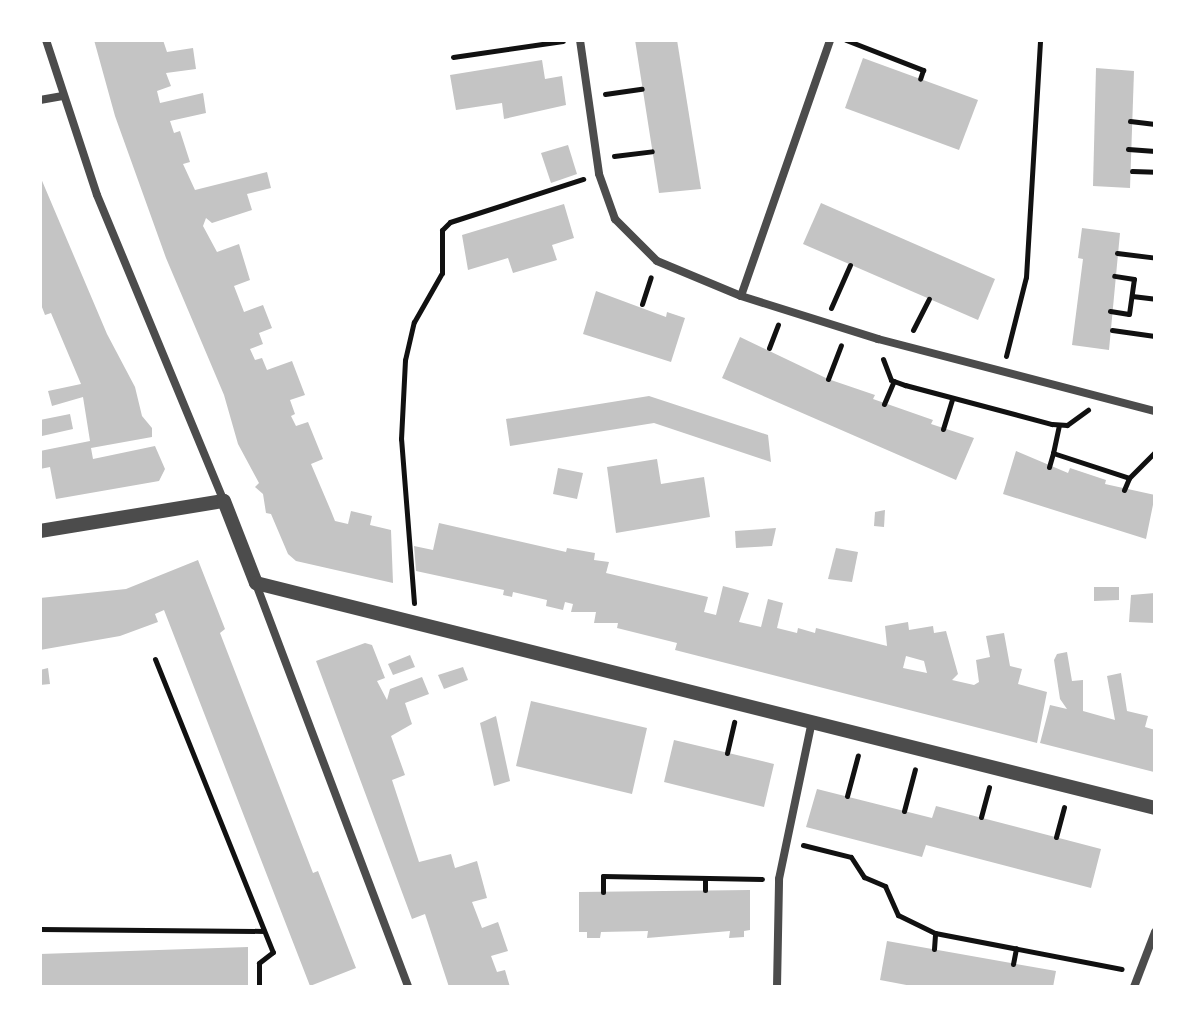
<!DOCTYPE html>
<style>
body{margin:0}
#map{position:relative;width:1195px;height:1027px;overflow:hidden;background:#fff;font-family:Ubuntu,sans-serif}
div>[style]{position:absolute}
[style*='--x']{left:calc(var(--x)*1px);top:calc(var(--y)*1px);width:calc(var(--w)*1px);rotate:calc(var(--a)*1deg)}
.building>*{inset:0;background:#c4c4c4}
.path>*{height:5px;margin:-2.5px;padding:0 2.5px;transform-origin:2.5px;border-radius:2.5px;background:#111}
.minor>*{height:8px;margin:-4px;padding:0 4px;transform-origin:4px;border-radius:4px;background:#4c4c4c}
.tertiary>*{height:14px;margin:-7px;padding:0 7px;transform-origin:7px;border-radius:7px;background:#4c4c4c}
span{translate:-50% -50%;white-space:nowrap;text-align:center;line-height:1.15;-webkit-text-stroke:6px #fff;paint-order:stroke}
.frame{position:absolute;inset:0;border:42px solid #fff;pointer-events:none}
</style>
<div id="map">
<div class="building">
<div style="clip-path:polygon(94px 40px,163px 40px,167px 52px,193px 48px,196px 69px,166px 73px,171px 86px,157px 91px,160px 103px,203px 93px,206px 113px,170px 121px,174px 133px,180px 131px,190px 162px,183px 164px,195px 190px,267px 172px,271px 188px,247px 194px,252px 210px,212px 223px,206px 218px,203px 226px,217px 252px,239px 244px,250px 280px,234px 286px,244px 312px,263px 305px,272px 328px,259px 333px,263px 344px,250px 349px,255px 360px,262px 358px,267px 370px,292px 361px,305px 395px,290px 400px,295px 414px,291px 416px,296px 426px,308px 422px,323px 459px,311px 464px,331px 511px,335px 521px,348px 524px,351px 511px,372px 516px,370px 525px,391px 530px,393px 583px,296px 561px,288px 554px,271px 514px,266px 513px,263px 494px,255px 487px,259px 483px,238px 444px,224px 395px,166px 258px,115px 116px)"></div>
<div style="clip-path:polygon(635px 40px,677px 40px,701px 189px,659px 193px)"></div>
<div style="clip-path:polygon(863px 58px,978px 100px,959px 150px,845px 108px)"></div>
<div style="clip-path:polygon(542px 60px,545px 79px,562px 76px,566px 105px,504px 119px,502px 103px,456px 110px,450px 75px)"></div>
<div style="clip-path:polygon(1096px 68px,1134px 71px,1130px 188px,1093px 186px)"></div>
<div style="clip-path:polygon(568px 145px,577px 174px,551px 183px,541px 153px)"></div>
<div style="clip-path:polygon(40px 176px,107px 334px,135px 387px,142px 416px,152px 428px,152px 437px,91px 448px,93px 459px,155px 446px,165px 469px,159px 481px,56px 499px,50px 467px,40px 469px,40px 451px,90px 441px,83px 397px,52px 406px,48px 391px,81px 384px,51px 313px,45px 315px,40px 302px)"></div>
<div style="clip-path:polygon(821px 203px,995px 279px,978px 320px,803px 244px)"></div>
<div style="clip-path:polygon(564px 204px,574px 238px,552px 245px,557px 260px,513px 273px,508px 258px,468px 270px,462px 235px)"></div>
<div style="clip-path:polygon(1082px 228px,1120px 233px,1109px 350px,1072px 345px,1083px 259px,1078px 258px)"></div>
<div style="clip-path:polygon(596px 291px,666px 317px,667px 312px,685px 318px,671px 362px,583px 334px)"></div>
<div style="clip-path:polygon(740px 337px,828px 379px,875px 395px,873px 399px,933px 420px,931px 424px,974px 438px,956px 480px,722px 378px)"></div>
<div style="clip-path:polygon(649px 396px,768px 435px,771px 462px,654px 423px,510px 446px,506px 419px)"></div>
<div style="clip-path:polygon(70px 414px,73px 429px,42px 436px,40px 420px)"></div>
<div style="clip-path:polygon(1016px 451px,1068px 473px,1070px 468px,1106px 480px,1105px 484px,1155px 495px,1146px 539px,1003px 494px)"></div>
<div style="clip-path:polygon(657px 459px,661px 484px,704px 477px,710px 517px,616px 533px,607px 467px)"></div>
<div style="clip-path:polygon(558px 468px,583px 473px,577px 499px,553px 494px)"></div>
<div style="clip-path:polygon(885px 510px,884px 527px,874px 526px,875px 512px)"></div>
<div style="clip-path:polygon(evenodd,439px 523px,566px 552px,567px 548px,595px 553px,594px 560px,609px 562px,606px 573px,708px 597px,704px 612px,716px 615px,723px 586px,749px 593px,739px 622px,761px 627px,768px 599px,783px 603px,777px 628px,797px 633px,798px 628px,815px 633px,816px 628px,887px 646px,885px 626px,908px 622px,909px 630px,933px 626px,934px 633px,946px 631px,958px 674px,952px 680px,974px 685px,979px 682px,976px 660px,990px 657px,986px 636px,1004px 633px,1010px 666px,1022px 669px,1018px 684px,1047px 692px,1037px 743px,675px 650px,677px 643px,617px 628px,618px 623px,594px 623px,596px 612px,571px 612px,573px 604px,565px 602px,563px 610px,546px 606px,547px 600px,513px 592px,512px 597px,503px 595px,504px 590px,416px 571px,414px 546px,433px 550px,439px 523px,906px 656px,924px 661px,927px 673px,903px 668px,906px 656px)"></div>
<div style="clip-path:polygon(776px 528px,772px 546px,736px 548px,735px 531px)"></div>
<div style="clip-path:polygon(836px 548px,858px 552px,852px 582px,828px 579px)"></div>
<div style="clip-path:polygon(198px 560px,225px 629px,220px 633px,313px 873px,318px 871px,356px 968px,310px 986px,164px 610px,155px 614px,158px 622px,120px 636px,40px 650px,40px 598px,126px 589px)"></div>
<div style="clip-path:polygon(1094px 587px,1119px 587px,1119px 600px,1094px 601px)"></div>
<div style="clip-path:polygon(1155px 593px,1155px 623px,1129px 622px,1131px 595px)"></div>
<div style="clip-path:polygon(365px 643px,372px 645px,385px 678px,377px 681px,387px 700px,390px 689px,422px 677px,429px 694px,405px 703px,412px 724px,391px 736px,405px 775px,392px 780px,419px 862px,451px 854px,455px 868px,477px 861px,487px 898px,472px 902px,482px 928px,498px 922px,508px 951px,491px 956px,497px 972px,505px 970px,510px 987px,449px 987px,425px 914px,412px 919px,316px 661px)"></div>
<div style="clip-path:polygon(1067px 652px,1072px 681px,1083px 680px,1083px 711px,1115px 720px,1107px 676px,1121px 673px,1127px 711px,1148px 716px,1145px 727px,1155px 730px,1154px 772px,1040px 743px,1050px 705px,1067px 709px,1060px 699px,1054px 660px,1057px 654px)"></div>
<div style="clip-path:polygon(410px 655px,415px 667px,393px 675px,388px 664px)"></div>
<div style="clip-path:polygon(463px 667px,468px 680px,444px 689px,438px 675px)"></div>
<div style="clip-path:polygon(48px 668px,50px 684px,40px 685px,40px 670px)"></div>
<div style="clip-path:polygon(531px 701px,647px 728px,632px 794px,516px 766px)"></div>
<div style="clip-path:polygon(496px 716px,510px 781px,494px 786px,480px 723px)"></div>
<div style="clip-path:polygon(674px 740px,774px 764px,764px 807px,664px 782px)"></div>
<div style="clip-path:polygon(817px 789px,932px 818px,936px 806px,1101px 849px,1091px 888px,926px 845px,922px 857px,806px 827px)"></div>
<div style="clip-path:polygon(750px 890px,750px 930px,744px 931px,744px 937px,729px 938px,730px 931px,647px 938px,648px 931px,601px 932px,600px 938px,587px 938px,587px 932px,579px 932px,579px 892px)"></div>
<div style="clip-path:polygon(887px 941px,1056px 971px,1053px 987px,917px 987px,880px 980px)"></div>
<div style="clip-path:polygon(248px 947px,248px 987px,40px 987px,40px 954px)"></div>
</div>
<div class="path">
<div style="--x:846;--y:40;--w:83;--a:21.3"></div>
<div style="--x:923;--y:70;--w:9;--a:108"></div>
<div style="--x:453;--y:57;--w:111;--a:-8.3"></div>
<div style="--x:605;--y:94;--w:37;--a:-8"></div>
<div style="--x:1130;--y:121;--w:25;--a:7"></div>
<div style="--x:1128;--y:149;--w:27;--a:4"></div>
<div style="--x:614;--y:156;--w:38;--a:-7"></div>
<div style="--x:1132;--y:171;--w:23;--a:2"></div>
<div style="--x:1117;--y:253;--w:38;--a:7"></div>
<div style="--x:1132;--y:296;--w:23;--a:7"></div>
<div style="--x:642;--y:304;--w:28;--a:-72"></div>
<div style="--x:831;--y:308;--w:47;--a:-66.2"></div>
<div style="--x:1110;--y:311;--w:19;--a:9"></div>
<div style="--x:1129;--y:314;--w:35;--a:-82"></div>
<div style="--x:1134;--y:279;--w:20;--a:-171"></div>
<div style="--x:913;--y:330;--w:35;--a:-63"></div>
<div style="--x:1112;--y:330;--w:43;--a:7.9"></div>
<div style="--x:769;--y:348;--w:25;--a:-69"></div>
<div style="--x:1006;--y:356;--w:81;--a:-75.8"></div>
<div style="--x:1026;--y:277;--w:237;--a:-86.6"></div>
<div style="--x:883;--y:359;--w:22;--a:69"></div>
<div style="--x:891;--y:380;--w:15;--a:20"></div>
<div style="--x:905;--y:385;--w:152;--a:14.9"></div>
<div style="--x:1052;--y:424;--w:15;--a:4"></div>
<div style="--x:1067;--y:425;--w:26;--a:-36"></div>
<div style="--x:828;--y:379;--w:36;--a:-69"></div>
<div style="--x:884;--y:404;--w:25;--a:-67"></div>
<div style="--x:1059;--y:425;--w:29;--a:102"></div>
<div style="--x:1053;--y:453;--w:80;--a:18.2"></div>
<div style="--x:1129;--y:478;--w:37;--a:-45"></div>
<div style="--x:943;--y:429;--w:31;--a:-73"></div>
<div style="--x:1049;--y:467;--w:15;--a:-74"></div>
<div style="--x:1124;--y:490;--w:13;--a:-67"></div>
<div style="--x:414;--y:603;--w:165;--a:-94.5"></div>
<div style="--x:401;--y:439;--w:79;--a:-87.1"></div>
<div style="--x:405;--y:360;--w:39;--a:-77"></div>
<div style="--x:414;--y:322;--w:56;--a:-60.3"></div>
<div style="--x:442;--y:273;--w:43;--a:-90"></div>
<div style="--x:442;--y:230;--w:11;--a:-45"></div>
<div style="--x:450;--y:222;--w:140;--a:-17.9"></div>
<div style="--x:155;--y:659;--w:316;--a:68.1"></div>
<div style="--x:273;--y:952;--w:18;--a:142"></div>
<div style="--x:259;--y:963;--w:24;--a:90"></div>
<div style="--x:727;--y:753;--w:32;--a:-77"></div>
<div style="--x:847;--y:796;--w:42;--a:-75"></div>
<div style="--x:904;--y:811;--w:43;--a:-75.3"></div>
<div style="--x:981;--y:817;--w:31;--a:-75"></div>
<div style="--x:1056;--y:837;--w:31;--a:-75"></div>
<div style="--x:803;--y:845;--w:49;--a:14"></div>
<div style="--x:851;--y:857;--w:24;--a:57"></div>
<div style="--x:864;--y:877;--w:23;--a:23"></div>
<div style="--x:885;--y:886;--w:32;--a:66"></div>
<div style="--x:898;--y:915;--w:41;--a:25.9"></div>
<div style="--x:705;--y:890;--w:12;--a:-90"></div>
<div style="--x:603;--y:892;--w:16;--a:-90"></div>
<div style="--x:603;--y:876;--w:159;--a:1.1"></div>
<div style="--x:40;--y:929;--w:224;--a:0.5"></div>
<div style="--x:934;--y:949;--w:16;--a:-86"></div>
<div style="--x:935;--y:933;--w:190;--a:10.9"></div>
<div style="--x:1013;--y:964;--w:16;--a:-79"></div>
</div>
<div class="minor">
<div style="--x:46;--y:40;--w:163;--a:71.8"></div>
<div style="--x:97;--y:195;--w:331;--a:67.5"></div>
<div style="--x:580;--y:40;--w:135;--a:81.9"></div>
<div style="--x:599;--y:174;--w:48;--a:70.4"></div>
<div style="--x:615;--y:219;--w:59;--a:45"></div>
<div style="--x:657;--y:261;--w:91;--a:22.6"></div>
<div style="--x:741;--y:296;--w:144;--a:17.4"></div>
<div style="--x:878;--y:339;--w:286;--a:14.6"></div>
<div style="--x:40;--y:100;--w:23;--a:-10"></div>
<div style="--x:741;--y:296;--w:271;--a:-70.8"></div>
<div style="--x:256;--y:584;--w:431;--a:69.3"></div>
<div style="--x:777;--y:987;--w:108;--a:-88.9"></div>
<div style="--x:779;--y:879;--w:161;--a:-78.2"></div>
<div style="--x:1134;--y:987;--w:59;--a:-69.1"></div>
</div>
<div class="tertiary">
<div style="--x:40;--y:531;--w:186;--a:-9.3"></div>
<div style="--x:224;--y:501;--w:88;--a:68.7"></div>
<div style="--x:256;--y:583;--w:927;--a:14.05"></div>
</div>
<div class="frame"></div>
</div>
